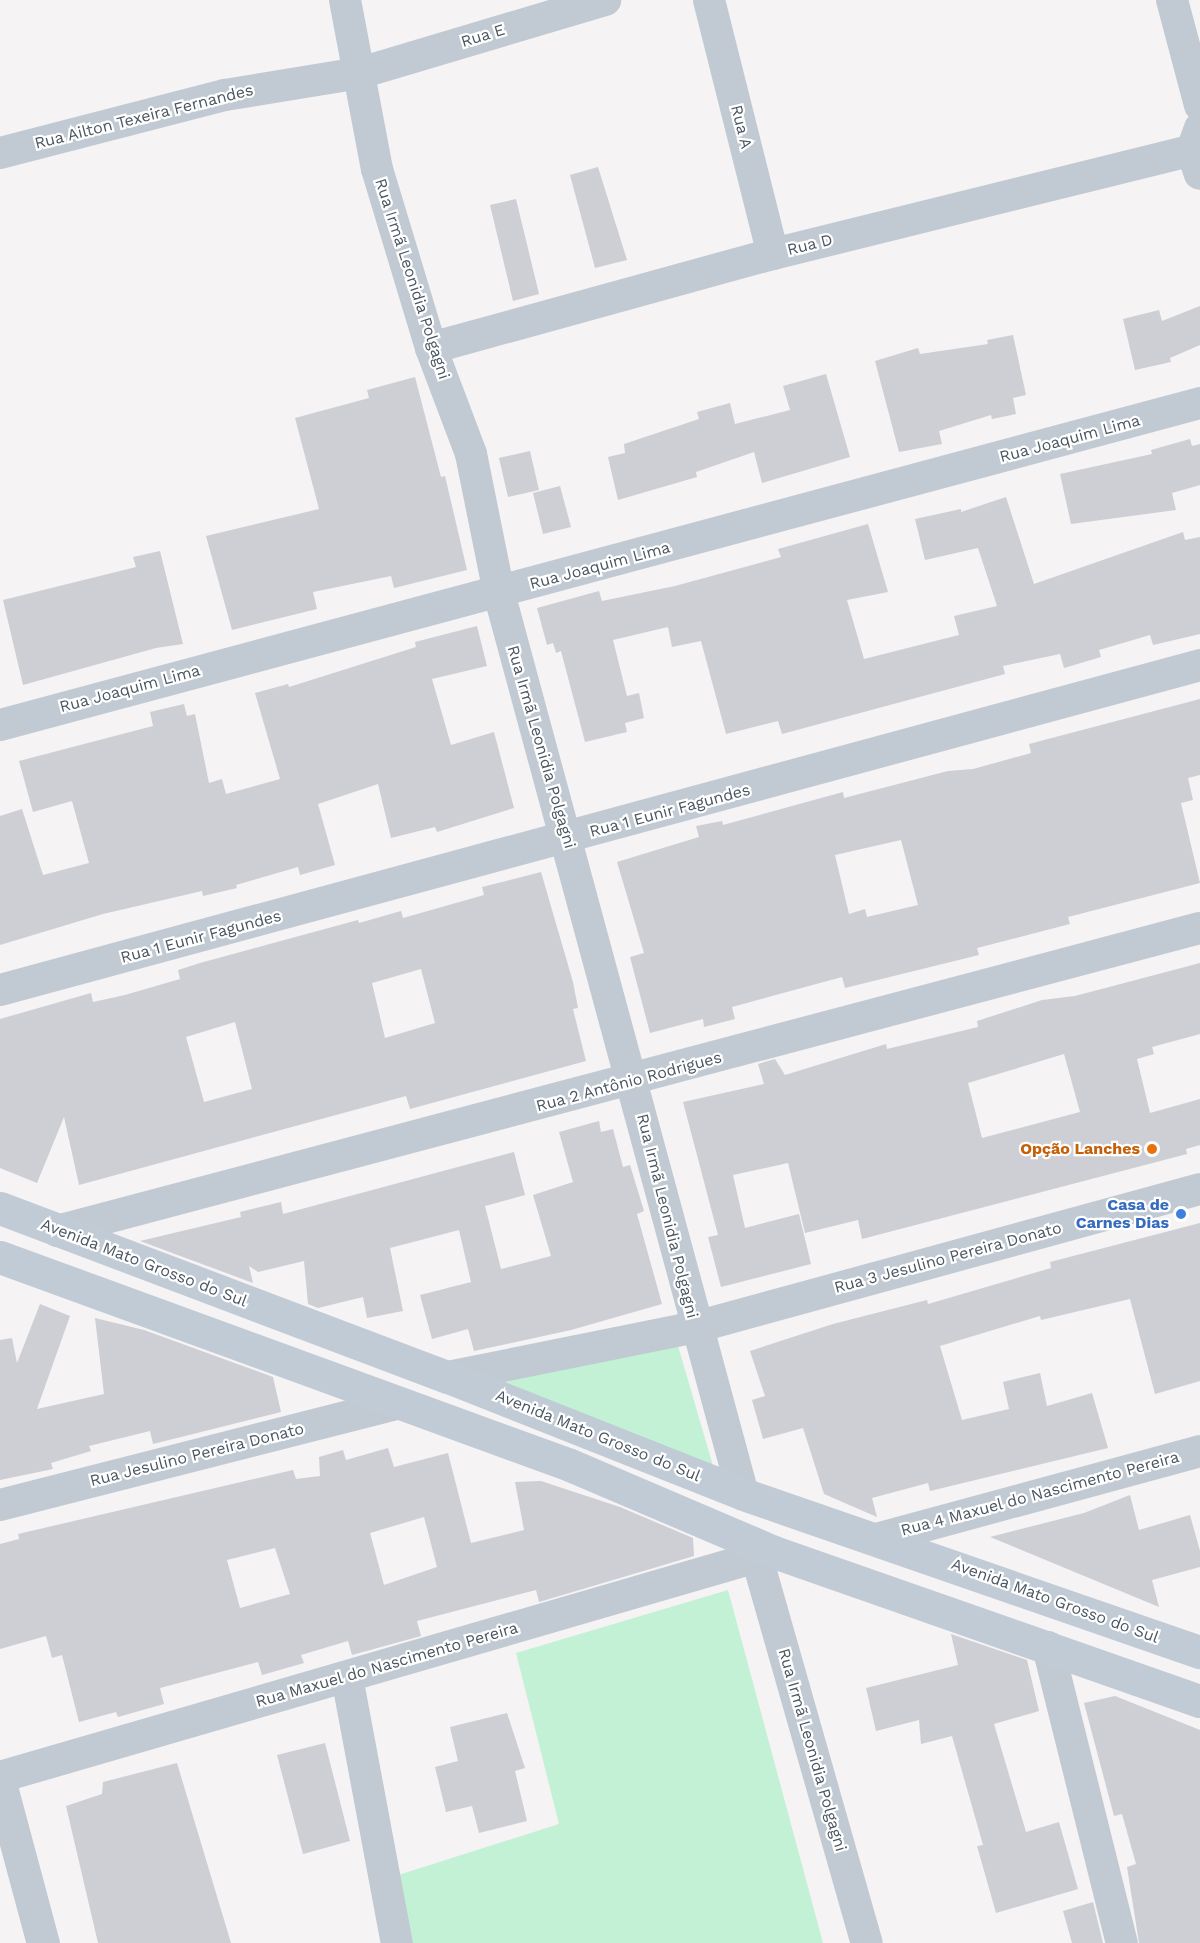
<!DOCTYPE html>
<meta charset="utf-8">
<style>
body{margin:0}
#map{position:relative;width:1200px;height:1943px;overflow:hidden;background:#f5f3f3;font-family:"Work Sans",sans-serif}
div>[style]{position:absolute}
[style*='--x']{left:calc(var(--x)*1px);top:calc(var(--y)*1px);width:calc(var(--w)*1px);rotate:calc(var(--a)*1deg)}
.green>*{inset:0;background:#c3f1d5}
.building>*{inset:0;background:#cdcfd5}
.minor>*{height:32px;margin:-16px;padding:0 16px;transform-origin:16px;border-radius:16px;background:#c1cad2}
.tertiary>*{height:33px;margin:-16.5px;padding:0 16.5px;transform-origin:16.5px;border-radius:16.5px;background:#c1cad2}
.secondary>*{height:33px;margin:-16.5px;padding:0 16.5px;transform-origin:16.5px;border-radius:16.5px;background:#c1cbd6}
.dots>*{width:16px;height:16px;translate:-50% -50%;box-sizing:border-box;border:3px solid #fff;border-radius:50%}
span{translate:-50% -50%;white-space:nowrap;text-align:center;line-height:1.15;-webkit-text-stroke:4.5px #fff;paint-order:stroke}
.street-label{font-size:16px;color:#4a5661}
.food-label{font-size:16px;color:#c56008;font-weight:700}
.right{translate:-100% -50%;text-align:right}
.shop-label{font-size:16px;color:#366cbe;font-weight:700}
</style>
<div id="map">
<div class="green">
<div style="clip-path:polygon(674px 1332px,713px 1466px,496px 1380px)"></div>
<div style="clip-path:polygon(728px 1590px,823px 1943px,406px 1943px,389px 1878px,559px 1824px,516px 1653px)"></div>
</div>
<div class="building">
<div style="clip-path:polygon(598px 167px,627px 260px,595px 268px,570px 175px)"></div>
<div style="clip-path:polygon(516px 199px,539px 294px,513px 301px,490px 205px)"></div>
<div style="clip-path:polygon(1200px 306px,1200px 345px,1170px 358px,1171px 362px,1135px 370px,1123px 319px,1159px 310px,1162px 321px)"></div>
<div style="clip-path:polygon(1013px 335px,1026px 395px,1013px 398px,1016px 414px,992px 419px,991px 415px,939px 431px,942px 444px,899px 452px,875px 361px,918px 348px,920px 354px,988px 344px,987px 340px)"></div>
<div style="clip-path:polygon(826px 374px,850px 457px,762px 483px,754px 452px,696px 472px,697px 477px,618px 500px,608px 457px,625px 453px,624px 444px,699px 419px,697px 412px,730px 403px,735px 424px,790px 410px,783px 386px)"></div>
<div style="clip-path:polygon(415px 377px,441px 477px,445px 476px,467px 570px,394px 588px,391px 576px,313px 592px,317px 609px,232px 630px,206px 536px,319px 509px,295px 418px,369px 398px,367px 390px)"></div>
<div style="clip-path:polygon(1190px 439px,1192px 446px,1200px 444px,1200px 485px,1172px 493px,1176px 510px,1071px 524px,1060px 474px,1152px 454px,1151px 450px)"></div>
<div style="clip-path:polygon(530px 451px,539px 490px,508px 497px,499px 458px)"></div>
<div style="clip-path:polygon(560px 486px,571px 527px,543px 534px,533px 493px)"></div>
<div style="clip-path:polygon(1006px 497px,1034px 584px,1183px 532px,1185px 540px,1200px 537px,1200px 634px,1153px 645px,1150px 635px,1099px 650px,1101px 657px,1064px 668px,1060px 654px,1003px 666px,1005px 674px,782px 734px,778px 721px,726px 734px,701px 641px,672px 647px,668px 627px,613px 640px,627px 696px,639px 693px,644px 718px,625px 723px,627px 732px,585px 742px,561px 651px,556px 653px,553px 643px,547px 645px,537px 608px,599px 591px,602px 601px,675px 586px,781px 557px,778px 549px,868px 524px,888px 592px,847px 600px,864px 659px,959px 635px,954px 616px,997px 606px,978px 548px,925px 560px,915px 519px,961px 509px,961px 512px)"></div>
<div style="clip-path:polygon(160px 551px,183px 644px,156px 648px,23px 685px,3px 600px,136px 567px,133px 557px)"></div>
<div style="clip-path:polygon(477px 626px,487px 666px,432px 679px,451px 745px,494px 732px,514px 808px,437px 832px,435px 827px,391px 838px,378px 784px,318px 804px,335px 865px,300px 875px,298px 867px,236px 885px,237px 888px,203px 896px,202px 891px,103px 914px,0 945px,0 816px,22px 809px,43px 875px,89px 863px,72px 801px,33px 812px,19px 761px,153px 726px,150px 712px,184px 704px,187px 716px,195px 714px,209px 783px,222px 779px,226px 794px,280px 779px,255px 693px,288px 684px,289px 687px,416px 647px,415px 642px)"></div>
<div style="clip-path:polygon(evenodd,1200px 699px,1200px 775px,1188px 778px,1193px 800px,1181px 803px,1200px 883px,1068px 917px,1070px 924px,977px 948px,979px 955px,845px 988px,842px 977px,732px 1007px,735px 1019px,704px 1027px,703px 1019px,650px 1033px,630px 957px,644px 953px,617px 862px,699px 837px,696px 826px,722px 821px,723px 825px,843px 792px,844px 798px,948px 771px,973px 769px,1031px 753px,1029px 744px,1200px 699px,901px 840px,918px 905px,867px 917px,865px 909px,849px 914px,835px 855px,901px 840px)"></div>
<div style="clip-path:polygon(evenodd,541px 872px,573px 982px,578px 1008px,573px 1009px,586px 1061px,410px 1109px,406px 1096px,79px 1185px,64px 1117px,37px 1183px,0 1168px,0 1019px,91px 993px,93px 1002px,125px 995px,180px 979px,178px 970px,200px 963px,358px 920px,359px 923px,401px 911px,403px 918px,484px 895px,482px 887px,541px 872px,421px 969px,435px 1023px,385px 1038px,372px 983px,421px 969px,541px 872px,235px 1022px,252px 1089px,204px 1102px,186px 1037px,235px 1022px)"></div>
<div style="clip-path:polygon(evenodd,1200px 963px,1200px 1034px,1152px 1047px,1154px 1054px,1137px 1059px,1150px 1113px,1200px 1099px,1200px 1145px,1186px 1149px,1187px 1154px,862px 1239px,858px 1220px,805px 1233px,788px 1163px,733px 1175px,745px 1228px,799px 1214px,811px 1264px,721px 1287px,708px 1237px,718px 1235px,683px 1102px,764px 1084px,758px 1064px,775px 1059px,785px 1075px,886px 1044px,887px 1049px,978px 1027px,977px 1021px,1042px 1000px,1075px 996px,1200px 963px,1064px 1054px,1080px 1112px,982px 1138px,968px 1083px,1064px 1054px)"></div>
<div style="clip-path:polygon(599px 1121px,601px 1132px,613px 1129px,623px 1167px,630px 1165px,644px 1211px,637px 1214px,662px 1304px,571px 1330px,474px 1351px,468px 1329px,432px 1339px,420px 1295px,471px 1282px,459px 1230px,390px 1248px,403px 1311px,367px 1318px,363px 1297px,318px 1308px,308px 1304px,304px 1261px,258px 1272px,249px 1266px,253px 1283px,140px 1241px,241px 1217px,240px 1212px,281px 1202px,283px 1214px,514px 1152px,525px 1195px,485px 1206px,501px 1269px,551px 1256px,533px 1195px,573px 1182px,559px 1132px)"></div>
<div style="clip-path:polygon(1200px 1223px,1200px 1381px,1155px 1394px,1130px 1299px,1041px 1320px,1040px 1316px,940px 1346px,962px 1420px,1009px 1409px,1003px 1382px,1040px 1373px,1047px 1406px,1092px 1393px,1108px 1448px,930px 1491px,928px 1483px,872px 1498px,877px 1517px,824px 1494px,803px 1428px,763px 1439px,752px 1400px,765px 1396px,750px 1351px,833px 1324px,927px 1300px,928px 1304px,1051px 1268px,1050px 1262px)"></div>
<div style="clip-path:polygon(40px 1304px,70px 1316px,37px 1409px,104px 1394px,95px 1318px,144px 1330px,273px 1377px,281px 1412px,153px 1444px,150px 1431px,89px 1446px,91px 1451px,51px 1463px,53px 1469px,0 1480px,0 1340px,12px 1338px,17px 1363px)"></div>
<div style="clip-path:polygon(evenodd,388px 1448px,394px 1467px,448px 1453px,471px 1543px,524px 1530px,515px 1482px,541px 1481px,620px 1507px,693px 1538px,694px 1556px,539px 1602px,536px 1590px,417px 1621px,421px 1636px,352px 1655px,348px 1641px,301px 1655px,304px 1663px,262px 1675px,258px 1662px,160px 1688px,164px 1704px,118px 1717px,116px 1712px,79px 1722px,62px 1655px,52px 1658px,46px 1636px,0 1649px,0 1544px,19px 1539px,18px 1534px,293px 1470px,296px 1479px,320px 1476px,319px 1457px,343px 1450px,346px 1460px,388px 1448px,424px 1517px,437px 1567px,384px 1585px,370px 1533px,424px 1517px,388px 1448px,275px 1548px,290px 1594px,240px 1608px,227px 1560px,275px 1548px)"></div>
<div style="clip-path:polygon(1130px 1495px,1139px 1530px,1190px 1515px,1200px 1551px,1200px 1567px,1152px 1580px,1159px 1607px,990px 1537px,1084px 1513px)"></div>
<div style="clip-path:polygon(951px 1634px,1027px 1660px,1039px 1711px,994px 1724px,1026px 1832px,1059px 1822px,1078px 1889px,996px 1913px,977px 1846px,983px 1845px,952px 1736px,921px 1744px,919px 1720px,876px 1731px,866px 1688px,958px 1665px)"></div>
<div style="clip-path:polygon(1115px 1696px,1200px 1730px,1200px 1943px,1139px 1943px,1127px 1867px,1136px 1864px,1122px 1814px,1114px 1816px,1084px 1703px)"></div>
<div style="clip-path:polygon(507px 1713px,525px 1768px,515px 1771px,527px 1821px,479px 1833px,472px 1806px,446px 1812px,435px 1767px,458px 1761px,450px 1727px)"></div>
<div style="clip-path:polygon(325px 1743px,350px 1841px,303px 1854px,277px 1755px)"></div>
<div style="clip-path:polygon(177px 1763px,231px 1943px,98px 1943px,66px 1806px,102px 1794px,103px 1782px)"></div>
<div style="clip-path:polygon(1093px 1902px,1103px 1943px,1072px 1943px,1063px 1911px)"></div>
</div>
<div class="minor">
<div style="--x:345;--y:0;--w:172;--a:79.3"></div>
<div style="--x:377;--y:169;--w:187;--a:73.2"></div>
<div style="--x:431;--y:348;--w:113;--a:69.3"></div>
<div style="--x:471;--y:454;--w:142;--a:78.6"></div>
<div style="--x:499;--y:593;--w:933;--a:74.85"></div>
<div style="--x:709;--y:0;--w:262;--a:75.9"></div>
<div style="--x:1172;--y:0;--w:109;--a:75.1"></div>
<div style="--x:1200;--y:128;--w:23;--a:110"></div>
<div style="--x:1192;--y:150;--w:25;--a:72"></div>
<div style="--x:0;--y:153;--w:232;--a:-14.5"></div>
<div style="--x:225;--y:95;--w:137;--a:-9.3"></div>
<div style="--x:360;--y:73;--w:256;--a:-16.6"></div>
<div style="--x:431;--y:348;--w:355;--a:-15.4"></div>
<div style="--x:773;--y:254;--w:432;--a:-13.9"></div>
<div style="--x:0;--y:725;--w:1242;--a:-15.02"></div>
<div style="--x:0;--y:990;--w:1243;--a:-15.15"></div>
<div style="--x:57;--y:1231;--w:1182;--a:-14.85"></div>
<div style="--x:448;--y:1377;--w:253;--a:-11.4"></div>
<div style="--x:696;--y:1327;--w:523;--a:-15.31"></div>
<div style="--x:0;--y:1505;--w:408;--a:-14.3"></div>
<div style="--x:880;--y:1538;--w:332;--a:-15.2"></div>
<div style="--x:757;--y:1558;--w:400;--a:74.1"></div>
<div style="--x:1048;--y:1647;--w:305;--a:76"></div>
<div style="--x:347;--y:1677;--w:271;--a:79.4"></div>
<div style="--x:0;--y:1777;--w:806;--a:-16.21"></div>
</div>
<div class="tertiary">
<div style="--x:0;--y:1783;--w:166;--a:75"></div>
</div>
<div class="secondary">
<div style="--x:0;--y:1208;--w:479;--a:20.7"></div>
<div style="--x:448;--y:1377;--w:317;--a:21.6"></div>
<div style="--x:743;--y:1494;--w:484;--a:19.1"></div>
<div style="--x:0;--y:1257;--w:607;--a:20.05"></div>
<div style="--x:570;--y:1465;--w:222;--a:23.1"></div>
<div style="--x:774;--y:1552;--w:451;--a:19.3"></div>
</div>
<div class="dots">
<div style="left:1152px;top:1149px;background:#e8710a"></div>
<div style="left:1181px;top:1214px;background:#3f7fe0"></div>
</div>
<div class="street-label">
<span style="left:483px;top:36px;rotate:-17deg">Rua E</span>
<span style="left:144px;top:117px;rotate:-14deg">Rua Ailton Texeira Fernandes</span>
<span style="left:741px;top:127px;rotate:76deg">Rua A</span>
<span style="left:810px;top:245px;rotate:-14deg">Rua D</span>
<span style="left:412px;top:279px;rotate:72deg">Rua Irmã Leonidia Polgagni</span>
<span style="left:1070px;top:439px;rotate:-15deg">Rua Joaquim Lima</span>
<span style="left:600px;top:566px;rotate:-15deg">Rua Joaquim Lima</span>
<span style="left:130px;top:689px;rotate:-15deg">Rua Joaquim Lima</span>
<span style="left:541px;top:747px;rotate:74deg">Rua Irmã Leonidia Polgagni</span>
<span style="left:670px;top:811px;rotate:-15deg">Rua 1 Eunir Fagundes</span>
<span style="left:201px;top:937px;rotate:-15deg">Rua 1 Eunir Fagundes</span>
<span style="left:629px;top:1082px;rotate:-15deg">Rua 2 Antônio Rodrigues</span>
<span style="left:667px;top:1216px;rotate:76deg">Rua Irmã Leonidia Polgagni</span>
<span style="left:948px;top:1258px;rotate:-15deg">Rua 3 Jesulino Pereira Donato</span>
<span style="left:144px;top:1263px;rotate:21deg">Avenida Mato Grosso do Sul</span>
<span style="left:598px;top:1436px;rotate:22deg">Avenida Mato Grosso do Sul</span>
<span style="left:197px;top:1455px;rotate:-14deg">Rua Jesulino Pereira Donato</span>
<span style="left:1040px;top:1494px;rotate:-15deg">Rua 4 Maxuel do Nascimento Pereira</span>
<span style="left:1055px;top:1601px;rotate:20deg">Avenida Mato Grosso do Sul</span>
<span style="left:387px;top:1665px;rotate:-16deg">Rua Maxuel do Nascimento Pereira</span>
<span style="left:812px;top:1750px;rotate:74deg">Rua Irmã Leonidia Polgagni</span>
</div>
<div class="food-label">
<span class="right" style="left:1140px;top:1149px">Opção Lanches</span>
</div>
<div class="shop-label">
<span class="right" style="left:1169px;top:1214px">Casa de<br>Carnes Dias</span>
</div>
</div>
